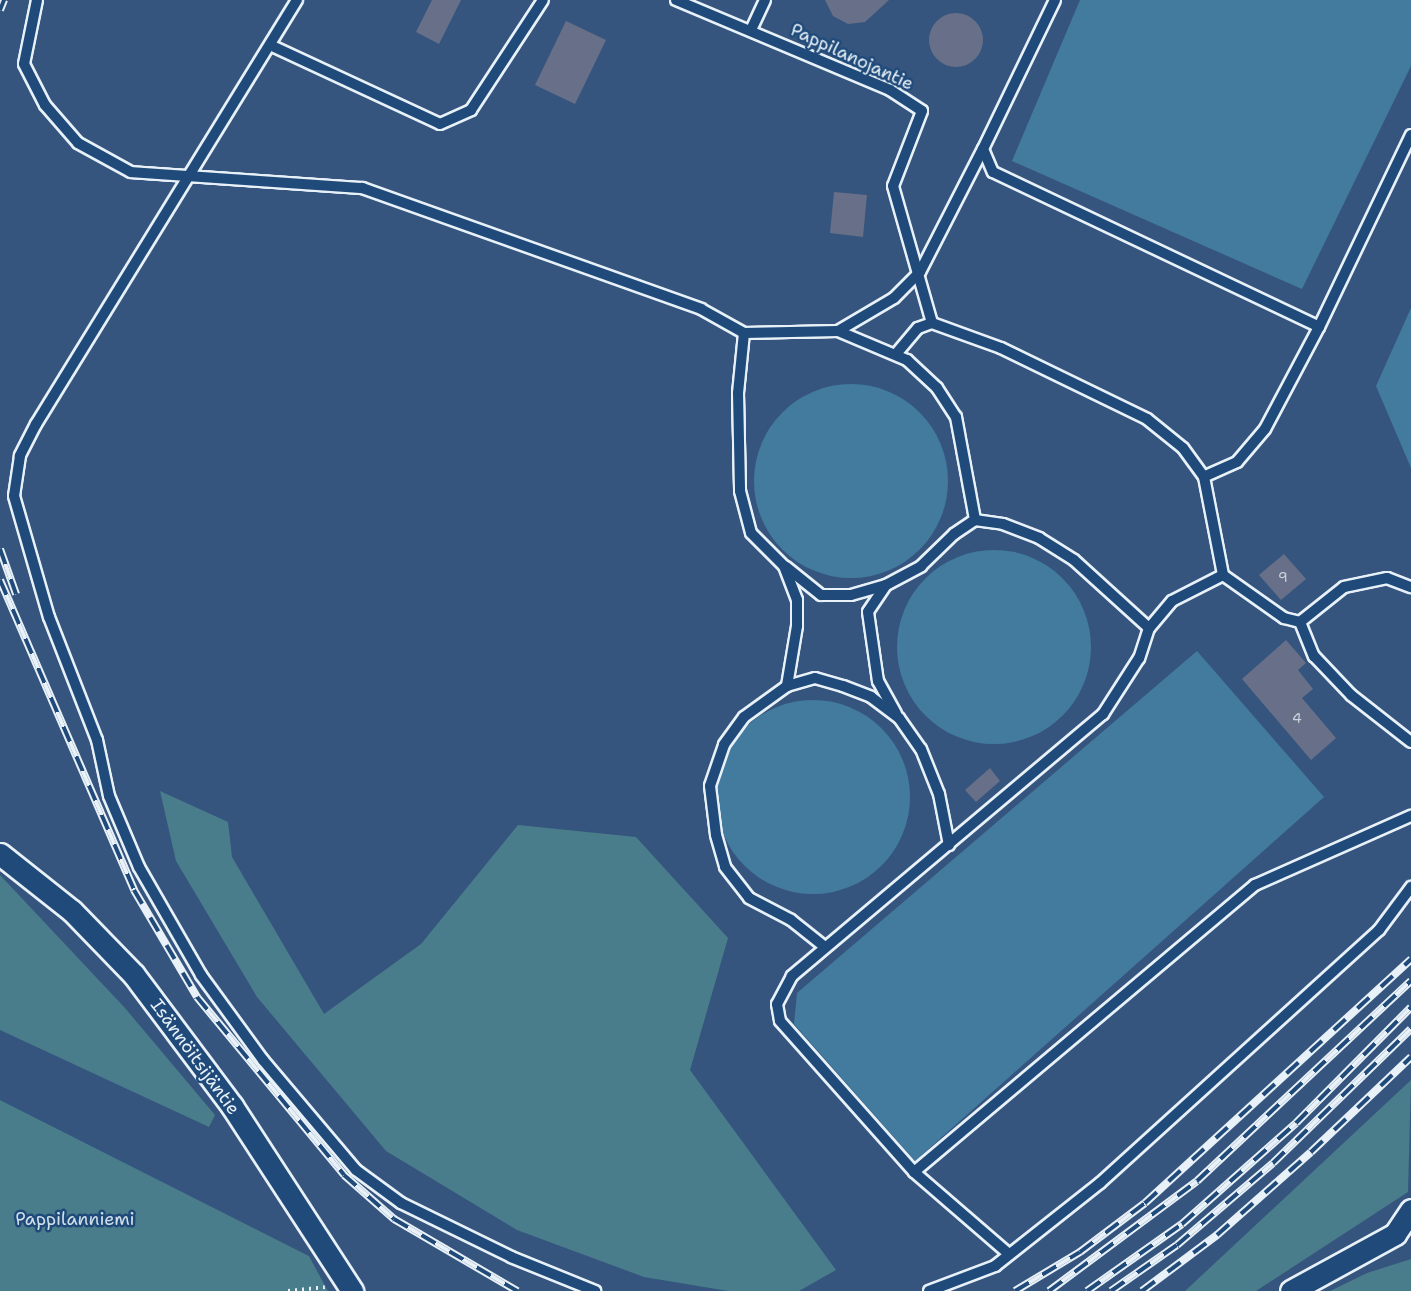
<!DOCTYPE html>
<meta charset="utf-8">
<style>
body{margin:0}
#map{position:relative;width:1411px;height:1291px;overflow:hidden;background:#1f4a7a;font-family:"Shantell Sans",sans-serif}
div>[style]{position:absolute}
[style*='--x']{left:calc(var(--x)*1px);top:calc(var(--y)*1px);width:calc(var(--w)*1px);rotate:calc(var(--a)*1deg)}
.built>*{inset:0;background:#35557e}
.green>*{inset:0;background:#497d8b}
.water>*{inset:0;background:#437b9e}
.round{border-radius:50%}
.building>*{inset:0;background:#677088}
.path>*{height:3.5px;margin-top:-1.75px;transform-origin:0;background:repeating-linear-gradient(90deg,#e8f1f8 0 2px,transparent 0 7px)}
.roads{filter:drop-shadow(2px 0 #e8f1f8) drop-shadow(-2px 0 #e8f1f8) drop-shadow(0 2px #e8f1f8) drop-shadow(0 -2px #e8f1f8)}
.service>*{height:10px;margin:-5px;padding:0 5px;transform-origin:5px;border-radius:5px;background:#1f4a7a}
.minor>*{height:21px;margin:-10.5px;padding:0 10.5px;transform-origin:10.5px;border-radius:10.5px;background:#1f4a7a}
.rail>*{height:8px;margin-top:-4px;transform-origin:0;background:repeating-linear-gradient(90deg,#1f4a7a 0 16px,#e8f1f8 0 32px);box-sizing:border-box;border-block:2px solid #e8f1f8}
span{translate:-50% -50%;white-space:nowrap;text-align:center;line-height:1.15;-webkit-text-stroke:5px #1f4a7a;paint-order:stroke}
.number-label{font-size:14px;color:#c8d1dc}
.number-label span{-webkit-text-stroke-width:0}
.street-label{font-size:18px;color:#e8f1f8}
.park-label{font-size:18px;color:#d0e0e8}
</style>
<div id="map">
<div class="built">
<div style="clip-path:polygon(0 0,1411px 0,1411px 1259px,1330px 1291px,328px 1291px,309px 1256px,0 1100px)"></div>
</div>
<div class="green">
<div style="clip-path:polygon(160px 791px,228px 822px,232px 857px,324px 1014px,421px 944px,518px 825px,636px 837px,728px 938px,690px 1070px,836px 1270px,799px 1291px,728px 1291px,644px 1277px,517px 1230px,386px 1151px,257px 997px,176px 861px)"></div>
<div style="clip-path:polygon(0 875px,125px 1008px,215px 1115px,209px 1127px,0 1030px)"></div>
<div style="clip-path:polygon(1411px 1080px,1408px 1192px,1256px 1291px,1185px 1291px)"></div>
<div style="clip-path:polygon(0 1100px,309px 1256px,328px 1291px,0 1291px)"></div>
<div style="clip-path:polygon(1411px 1259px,1411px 1291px,1330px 1291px,1367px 1273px)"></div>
</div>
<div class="water">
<div style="clip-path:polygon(1080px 0,1411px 0,1411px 66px,1302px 289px,1012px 161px)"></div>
<div style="clip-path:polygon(1411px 308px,1411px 468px,1376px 386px)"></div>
<div class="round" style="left:754px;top:384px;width:194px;height:194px"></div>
<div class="round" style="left:897px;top:550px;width:194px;height:194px"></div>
<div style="clip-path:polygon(1197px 651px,1324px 797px,915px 1161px,794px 1024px,797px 993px)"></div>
<div class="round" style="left:716px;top:700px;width:194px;height:194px"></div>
</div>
<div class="building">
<div style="clip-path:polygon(432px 0,461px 0,439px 44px,416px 32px)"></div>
<div style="clip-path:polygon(825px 0,889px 0,865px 22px,848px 24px,833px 16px)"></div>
<div class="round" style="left:929px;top:13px;width:54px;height:54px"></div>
<div style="clip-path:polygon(566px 21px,606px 40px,575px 104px,535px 85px)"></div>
<div style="clip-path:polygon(834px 192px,867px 195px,863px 237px,830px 233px)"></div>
<div style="clip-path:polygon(1284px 554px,1306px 579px,1281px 600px,1259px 575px)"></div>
<div style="clip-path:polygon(1286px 640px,1306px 663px,1298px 670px,1313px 689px,1302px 698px,1336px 738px,1311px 760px,1242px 679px)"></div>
<div style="clip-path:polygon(990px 768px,1000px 781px,976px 802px,965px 790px)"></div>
</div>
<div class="path">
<div style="--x:288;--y:1291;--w:37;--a:-6"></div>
</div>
<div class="roads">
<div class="service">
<div style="--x:37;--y:0;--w:65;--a:101.5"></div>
<div style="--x:24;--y:64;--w:46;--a:62.9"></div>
<div style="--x:45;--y:105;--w:50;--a:49"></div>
<div style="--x:78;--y:143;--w:60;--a:28.7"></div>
<div style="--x:131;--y:172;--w:232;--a:4"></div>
<div style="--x:362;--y:188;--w:360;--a:19.6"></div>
<div style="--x:701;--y:309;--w:49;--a:29.2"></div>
<div style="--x:744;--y:333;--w:60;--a:95.7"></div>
<div style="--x:738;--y:393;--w:98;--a:88.8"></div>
<div style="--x:740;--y:491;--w:43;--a:75.3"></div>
<div style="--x:751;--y:533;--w:47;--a:45"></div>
<div style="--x:784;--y:566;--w:36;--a:69"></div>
<div style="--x:797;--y:600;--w:26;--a:90"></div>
<div style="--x:797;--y:626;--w:61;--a:99.5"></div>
<div style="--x:787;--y:686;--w:53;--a:144.2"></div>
<div style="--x:744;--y:717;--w:34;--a:126"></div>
<div style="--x:724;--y:745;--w:43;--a:108.9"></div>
<div style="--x:710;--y:786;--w:49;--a:83"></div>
<div style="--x:716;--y:835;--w:33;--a:74"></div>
<div style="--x:725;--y:867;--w:39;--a:52"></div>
<div style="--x:749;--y:898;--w:47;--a:27.6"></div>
<div style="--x:791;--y:920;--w:43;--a:38.5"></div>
<div style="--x:297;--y:0;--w:498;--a:121.6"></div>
<div style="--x:36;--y:424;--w:36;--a:117"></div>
<div style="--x:20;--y:456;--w:40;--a:98.5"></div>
<div style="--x:14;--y:496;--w:126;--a:73.9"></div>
<div style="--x:49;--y:617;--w:132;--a:68.7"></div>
<div style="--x:97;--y:740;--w:57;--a:77.9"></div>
<div style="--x:109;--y:796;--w:77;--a:67.1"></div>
<div style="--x:139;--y:867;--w:125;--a:60.1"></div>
<div style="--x:201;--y:975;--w:105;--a:53.9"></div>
<div style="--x:263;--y:1060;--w:144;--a:49.8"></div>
<div style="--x:356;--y:1170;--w:56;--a:36.3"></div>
<div style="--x:401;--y:1203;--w:123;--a:26.1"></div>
<div style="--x:511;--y:1257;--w:91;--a:22"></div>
<div style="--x:676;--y:0;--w:232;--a:22.8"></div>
<div style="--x:890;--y:90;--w:38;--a:33"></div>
<div style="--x:922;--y:111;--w:80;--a:111.1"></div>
<div style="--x:893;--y:186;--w:142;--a:74.1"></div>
<div style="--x:1055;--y:0;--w:165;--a:115.8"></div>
<div style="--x:983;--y:149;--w:25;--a:67"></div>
<div style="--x:993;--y:172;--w:361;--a:25.4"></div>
<div style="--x:1319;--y:327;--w:213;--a:-64.4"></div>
<div style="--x:751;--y:30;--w:33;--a:-65"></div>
<div style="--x:270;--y:45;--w:187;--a:24.9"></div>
<div style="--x:440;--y:124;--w:34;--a:-24"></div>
<div style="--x:471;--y:110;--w:131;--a:-56.8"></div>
<div style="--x:1319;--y:327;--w:115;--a:117.9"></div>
<div style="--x:1265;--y:429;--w:43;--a:130.3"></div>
<div style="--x:1237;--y:462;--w:36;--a:156"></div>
<div style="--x:1204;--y:477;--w:100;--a:79"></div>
<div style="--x:1223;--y:575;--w:57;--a:153"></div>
<div style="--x:1172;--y:601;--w:35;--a:130"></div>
<div style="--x:1149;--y:628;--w:32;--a:108"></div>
<div style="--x:1139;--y:658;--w:67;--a:122.7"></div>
<div style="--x:1103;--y:714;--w:407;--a:139.9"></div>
<div style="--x:792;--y:976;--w:32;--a:118"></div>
<div style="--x:777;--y:1004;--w:17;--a:80"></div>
<div style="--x:780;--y:1021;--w:202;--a:48.4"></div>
<div style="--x:914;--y:1172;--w:446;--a:-40.1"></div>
<div style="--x:1255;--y:885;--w:171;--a:-23.9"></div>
<div style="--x:838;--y:331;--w:75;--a:22.8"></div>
<div style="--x:907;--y:360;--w:41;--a:43"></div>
<div style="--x:937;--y:388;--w:35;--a:57"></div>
<div style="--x:956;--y:417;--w:105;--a:79.5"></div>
<div style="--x:744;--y:333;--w:94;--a:-1.2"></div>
<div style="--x:838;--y:331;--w:65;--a:-30.5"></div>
<div style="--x:894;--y:298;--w:37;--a:-45"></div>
<div style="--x:920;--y:272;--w:138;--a:-62.9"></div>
<div style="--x:896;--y:354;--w:34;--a:-50"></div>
<div style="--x:918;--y:328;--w:15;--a:-20"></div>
<div style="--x:932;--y:323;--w:73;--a:19.9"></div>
<div style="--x:1001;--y:348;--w:162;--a:25.9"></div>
<div style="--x:1147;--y:419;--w:46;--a:38.9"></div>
<div style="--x:1183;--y:448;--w:36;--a:54"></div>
<div style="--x:786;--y:567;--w:45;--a:38.7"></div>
<div style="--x:821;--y:595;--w:30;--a:0"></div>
<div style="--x:851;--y:595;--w:36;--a:-16"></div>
<div style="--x:886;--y:585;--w:40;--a:-28"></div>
<div style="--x:921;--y:566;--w:46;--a:-44.1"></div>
<div style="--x:954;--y:534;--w:25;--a:-34"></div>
<div style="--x:975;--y:520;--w:28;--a:8"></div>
<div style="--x:1003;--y:524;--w:39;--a:21"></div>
<div style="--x:1039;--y:538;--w:41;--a:32.2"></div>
<div style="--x:1074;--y:560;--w:101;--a:42.2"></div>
<div style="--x:1223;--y:575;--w:75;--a:35.2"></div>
<div style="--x:1284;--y:618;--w:16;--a:14"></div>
<div style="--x:1300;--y:622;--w:56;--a:-38.5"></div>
<div style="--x:1344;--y:587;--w:44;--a:-11.8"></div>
<div style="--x:1387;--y:578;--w:26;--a:21"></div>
<div style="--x:886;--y:585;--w:32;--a:124"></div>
<div style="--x:868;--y:612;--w:70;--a:81.8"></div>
<div style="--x:878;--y:681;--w:37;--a:61"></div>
<div style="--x:1300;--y:622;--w:37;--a:68"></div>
<div style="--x:1314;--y:656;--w:54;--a:46.5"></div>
<div style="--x:1351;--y:695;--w:76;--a:38.1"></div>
<div style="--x:787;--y:686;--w:29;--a:-16"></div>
<div style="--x:815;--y:678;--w:29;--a:16"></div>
<div style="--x:843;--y:686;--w:30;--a:21"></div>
<div style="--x:871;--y:697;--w:35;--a:37"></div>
<div style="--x:899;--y:718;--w:38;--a:55"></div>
<div style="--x:921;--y:749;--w:48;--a:68.2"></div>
<div style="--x:939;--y:794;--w:52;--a:78.9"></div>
<div style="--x:914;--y:1172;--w:125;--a:40.8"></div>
<div style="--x:929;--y:1291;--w:71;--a:-20.7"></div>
<div style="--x:995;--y:1266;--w:134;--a:-38.3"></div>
<div style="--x:1100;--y:1183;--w:377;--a:-42.2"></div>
<div style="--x:1379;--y:930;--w:54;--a:-53.3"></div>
</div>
<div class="minor">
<div style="--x:0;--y:854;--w:92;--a:38.4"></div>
<div style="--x:72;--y:911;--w:89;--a:45.9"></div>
<div style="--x:134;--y:975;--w:164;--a:53.2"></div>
<div style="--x:232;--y:1106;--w:221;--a:57"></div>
<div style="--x:1291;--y:1291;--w:119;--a:-28.7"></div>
<div style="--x:1395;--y:1234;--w:29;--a:-56"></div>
</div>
</div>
<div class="rail">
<div style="--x:0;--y:10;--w:11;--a:-68"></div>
<div style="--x:0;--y:549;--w:48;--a:70.4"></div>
<div style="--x:0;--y:580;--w:338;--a:66.6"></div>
<div style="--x:134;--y:890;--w:124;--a:59.5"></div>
<div style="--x:197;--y:997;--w:231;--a:50.4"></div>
<div style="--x:344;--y:1175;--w:67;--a:41.3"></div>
<div style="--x:394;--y:1219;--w:143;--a:30.3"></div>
<div style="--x:1015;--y:1291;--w:76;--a:-31"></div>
<div style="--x:1080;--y:1252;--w:81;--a:-37"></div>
<div style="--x:1145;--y:1203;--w:361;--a:-42.5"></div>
<div style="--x:1049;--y:1291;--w:184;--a:-36.6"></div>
<div style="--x:1197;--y:1181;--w:293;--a:-43.1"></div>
<div style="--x:1087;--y:1291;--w:116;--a:-35.2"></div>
<div style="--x:1182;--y:1224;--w:152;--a:-41.5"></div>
<div style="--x:1296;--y:1123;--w:163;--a:-45.2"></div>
<div style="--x:1111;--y:1291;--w:80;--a:-34.9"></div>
<div style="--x:1177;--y:1245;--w:126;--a:-40.5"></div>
<div style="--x:1273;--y:1163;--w:192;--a:-44.2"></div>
<div style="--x:1142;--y:1291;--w:94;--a:-36.7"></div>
<div style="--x:1217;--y:1235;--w:125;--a:-41.4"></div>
<div style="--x:1311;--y:1152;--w:138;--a:-43.5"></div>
</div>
<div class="number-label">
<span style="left:1283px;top:577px">9</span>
<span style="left:1297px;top:718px">4</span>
</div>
<div class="street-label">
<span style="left:852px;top:57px;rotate:25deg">Pappilanojantie</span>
<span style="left:195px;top:1057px;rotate:54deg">Isännöitsijäntie</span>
</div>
<div class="park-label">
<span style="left:75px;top:1219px">Pappilanniemi</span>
</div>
</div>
